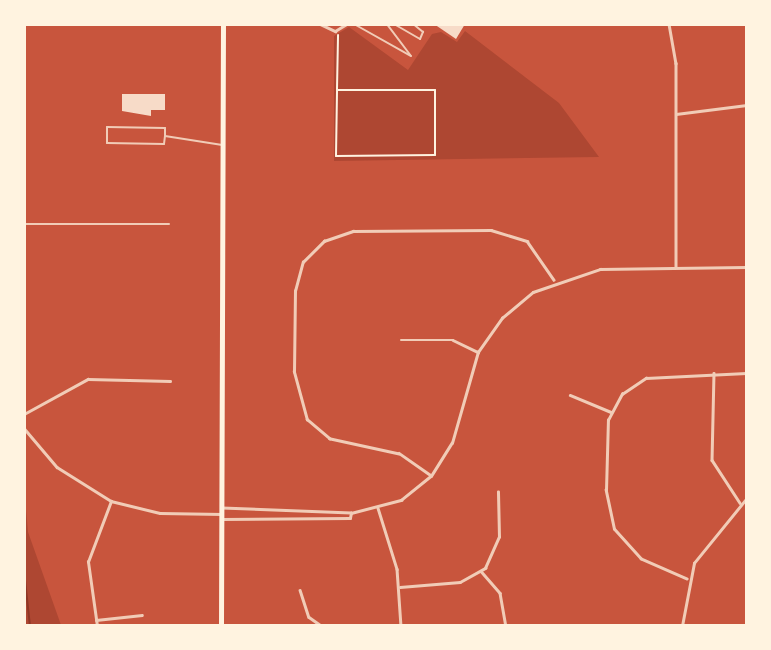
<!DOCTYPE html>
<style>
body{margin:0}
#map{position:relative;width:771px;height:650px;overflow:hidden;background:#c8553d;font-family:"Noto Sans",sans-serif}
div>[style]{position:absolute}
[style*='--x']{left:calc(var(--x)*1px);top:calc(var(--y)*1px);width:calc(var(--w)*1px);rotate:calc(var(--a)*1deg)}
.green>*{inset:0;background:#ae4732}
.stream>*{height:2px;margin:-1px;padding:0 1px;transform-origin:1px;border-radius:1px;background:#8f3625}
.building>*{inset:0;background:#f7dbc8}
.path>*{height:2px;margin:-1px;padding:0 1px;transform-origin:1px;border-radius:1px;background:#fff3e0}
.service>*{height:2px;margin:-1px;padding:0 1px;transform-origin:1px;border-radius:1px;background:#f1ccb7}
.minor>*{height:2.5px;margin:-1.25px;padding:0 1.25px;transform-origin:1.25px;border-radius:1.25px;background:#f1ccb7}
.secondary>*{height:4.5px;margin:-2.25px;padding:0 2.25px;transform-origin:2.25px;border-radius:2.25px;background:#fff3e0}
span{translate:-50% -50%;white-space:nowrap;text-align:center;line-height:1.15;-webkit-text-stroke:5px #fff3e0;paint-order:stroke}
.frame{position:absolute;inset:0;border:26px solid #fff3e0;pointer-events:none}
</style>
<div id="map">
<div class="green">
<div style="clip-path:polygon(349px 27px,408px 70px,432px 34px,441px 32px,457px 42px,465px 31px,559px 103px,599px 157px,334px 161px,334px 36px)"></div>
<div style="clip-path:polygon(25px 498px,28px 532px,61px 625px,25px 625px)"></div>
</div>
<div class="stream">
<div style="--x:24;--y:571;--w:55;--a:83.8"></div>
</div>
<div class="building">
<div style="clip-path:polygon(434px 24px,465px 24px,456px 39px)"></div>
<div style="clip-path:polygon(122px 94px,165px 94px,165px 110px,151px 110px,151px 116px,122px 111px)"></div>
</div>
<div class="path">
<div style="--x:337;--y:89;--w:54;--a:-88.9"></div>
<div style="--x:337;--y:90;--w:98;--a:0"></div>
<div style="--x:435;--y:90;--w:65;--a:90"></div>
<div style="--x:435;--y:155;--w:99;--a:179.4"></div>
<div style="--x:336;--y:156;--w:66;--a:-89.1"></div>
</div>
<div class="service">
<div style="--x:354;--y:24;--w:65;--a:29.3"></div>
<div style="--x:411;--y:56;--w:40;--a:-127"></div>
<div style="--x:394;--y:24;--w:30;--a:30"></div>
<div style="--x:420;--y:39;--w:8;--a:-67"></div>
<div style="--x:423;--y:32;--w:13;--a:-141"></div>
<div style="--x:165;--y:136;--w:8;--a:-90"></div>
<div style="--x:165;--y:128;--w:58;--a:-179"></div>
<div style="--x:107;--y:127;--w:16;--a:90"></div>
<div style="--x:107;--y:143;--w:57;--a:1"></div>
<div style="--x:164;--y:144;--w:8;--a:-83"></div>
<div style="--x:165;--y:136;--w:58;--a:9"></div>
</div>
<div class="minor">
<div style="--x:320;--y:24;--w:17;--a:25"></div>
<div style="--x:335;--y:31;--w:12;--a:-31"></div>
<div style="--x:669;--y:24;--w:40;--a:80"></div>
<div style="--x:676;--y:63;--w:204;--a:90"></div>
<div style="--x:676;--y:114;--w:71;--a:-7.3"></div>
<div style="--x:24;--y:224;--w:145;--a:0"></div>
<div style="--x:401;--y:340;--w:52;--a:0"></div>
<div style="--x:453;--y:340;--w:28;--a:26"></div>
<div style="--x:714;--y:373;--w:87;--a:91.3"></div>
<div style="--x:712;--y:460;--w:51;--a:56.9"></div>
<div style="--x:570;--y:395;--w:44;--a:22.5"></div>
<div style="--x:24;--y:414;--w:73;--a:-28.7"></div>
<div style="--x:88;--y:379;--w:82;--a:1.4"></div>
<div style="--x:24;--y:428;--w:51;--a:49.8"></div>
<div style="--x:57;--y:467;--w:64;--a:32.2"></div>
<div style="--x:111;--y:501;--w:50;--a:13.8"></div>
<div style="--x:160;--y:513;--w:62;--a:0.9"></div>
<div style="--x:431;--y:476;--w:39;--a:-145"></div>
<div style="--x:399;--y:454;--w:71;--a:-167.7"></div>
<div style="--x:330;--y:439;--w:30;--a:-140"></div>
<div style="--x:307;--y:420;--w:50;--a:-105.2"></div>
<div style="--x:294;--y:372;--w:81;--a:-89.3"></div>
<div style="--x:295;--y:291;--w:30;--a:-75"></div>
<div style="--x:303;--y:262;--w:30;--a:-45"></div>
<div style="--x:324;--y:241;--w:31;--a:-19"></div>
<div style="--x:353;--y:231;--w:138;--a:-0.4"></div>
<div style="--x:491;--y:230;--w:38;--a:17"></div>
<div style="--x:527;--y:241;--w:47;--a:55.3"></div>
<div style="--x:378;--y:508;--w:64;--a:72.7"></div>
<div style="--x:397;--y:569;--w:57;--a:86"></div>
<div style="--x:351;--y:513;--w:52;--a:-14.6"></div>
<div style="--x:401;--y:500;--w:38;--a:-39"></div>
<div style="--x:431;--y:476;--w:39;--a:-58"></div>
<div style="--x:452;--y:443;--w:95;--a:-74.1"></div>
<div style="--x:478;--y:352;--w:42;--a:-54.8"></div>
<div style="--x:502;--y:318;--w:40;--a:-40"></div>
<div style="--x:533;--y:292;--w:71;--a:-18.9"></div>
<div style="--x:600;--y:269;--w:146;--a:-0.8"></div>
<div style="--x:222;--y:519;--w:128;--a:-0.4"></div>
<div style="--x:350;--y:518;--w:5;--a:-79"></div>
<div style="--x:351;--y:513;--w:129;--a:-177.8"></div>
<div style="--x:481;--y:571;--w:29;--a:49"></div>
<div style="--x:500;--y:593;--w:34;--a:80"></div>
<div style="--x:687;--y:579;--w:50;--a:-156.5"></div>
<div style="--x:641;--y:559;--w:40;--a:-132"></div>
<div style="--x:614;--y:529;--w:40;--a:-102"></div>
<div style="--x:606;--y:490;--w:70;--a:-88.4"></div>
<div style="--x:608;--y:420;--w:30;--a:-62"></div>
<div style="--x:622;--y:394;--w:29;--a:-34"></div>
<div style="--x:646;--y:378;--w:100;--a:-2.9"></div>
<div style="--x:400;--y:587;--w:60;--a:-4.8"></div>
<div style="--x:460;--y:582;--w:29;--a:-29"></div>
<div style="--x:485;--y:568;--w:34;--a:-66"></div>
<div style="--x:499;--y:537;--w:45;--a:-91.3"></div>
<div style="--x:300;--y:590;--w:28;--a:72"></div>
<div style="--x:309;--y:617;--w:16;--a:35"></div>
<div style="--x:96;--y:620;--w:46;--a:-6.2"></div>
<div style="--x:97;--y:626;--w:65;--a:-98"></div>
<div style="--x:88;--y:562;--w:65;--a:-69.3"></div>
<div style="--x:682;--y:626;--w:64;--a:-79.2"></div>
<div style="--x:694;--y:563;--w:82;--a:-50.9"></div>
</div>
<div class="secondary">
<div style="--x:221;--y:626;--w:602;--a:-89.81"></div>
</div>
<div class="frame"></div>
</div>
